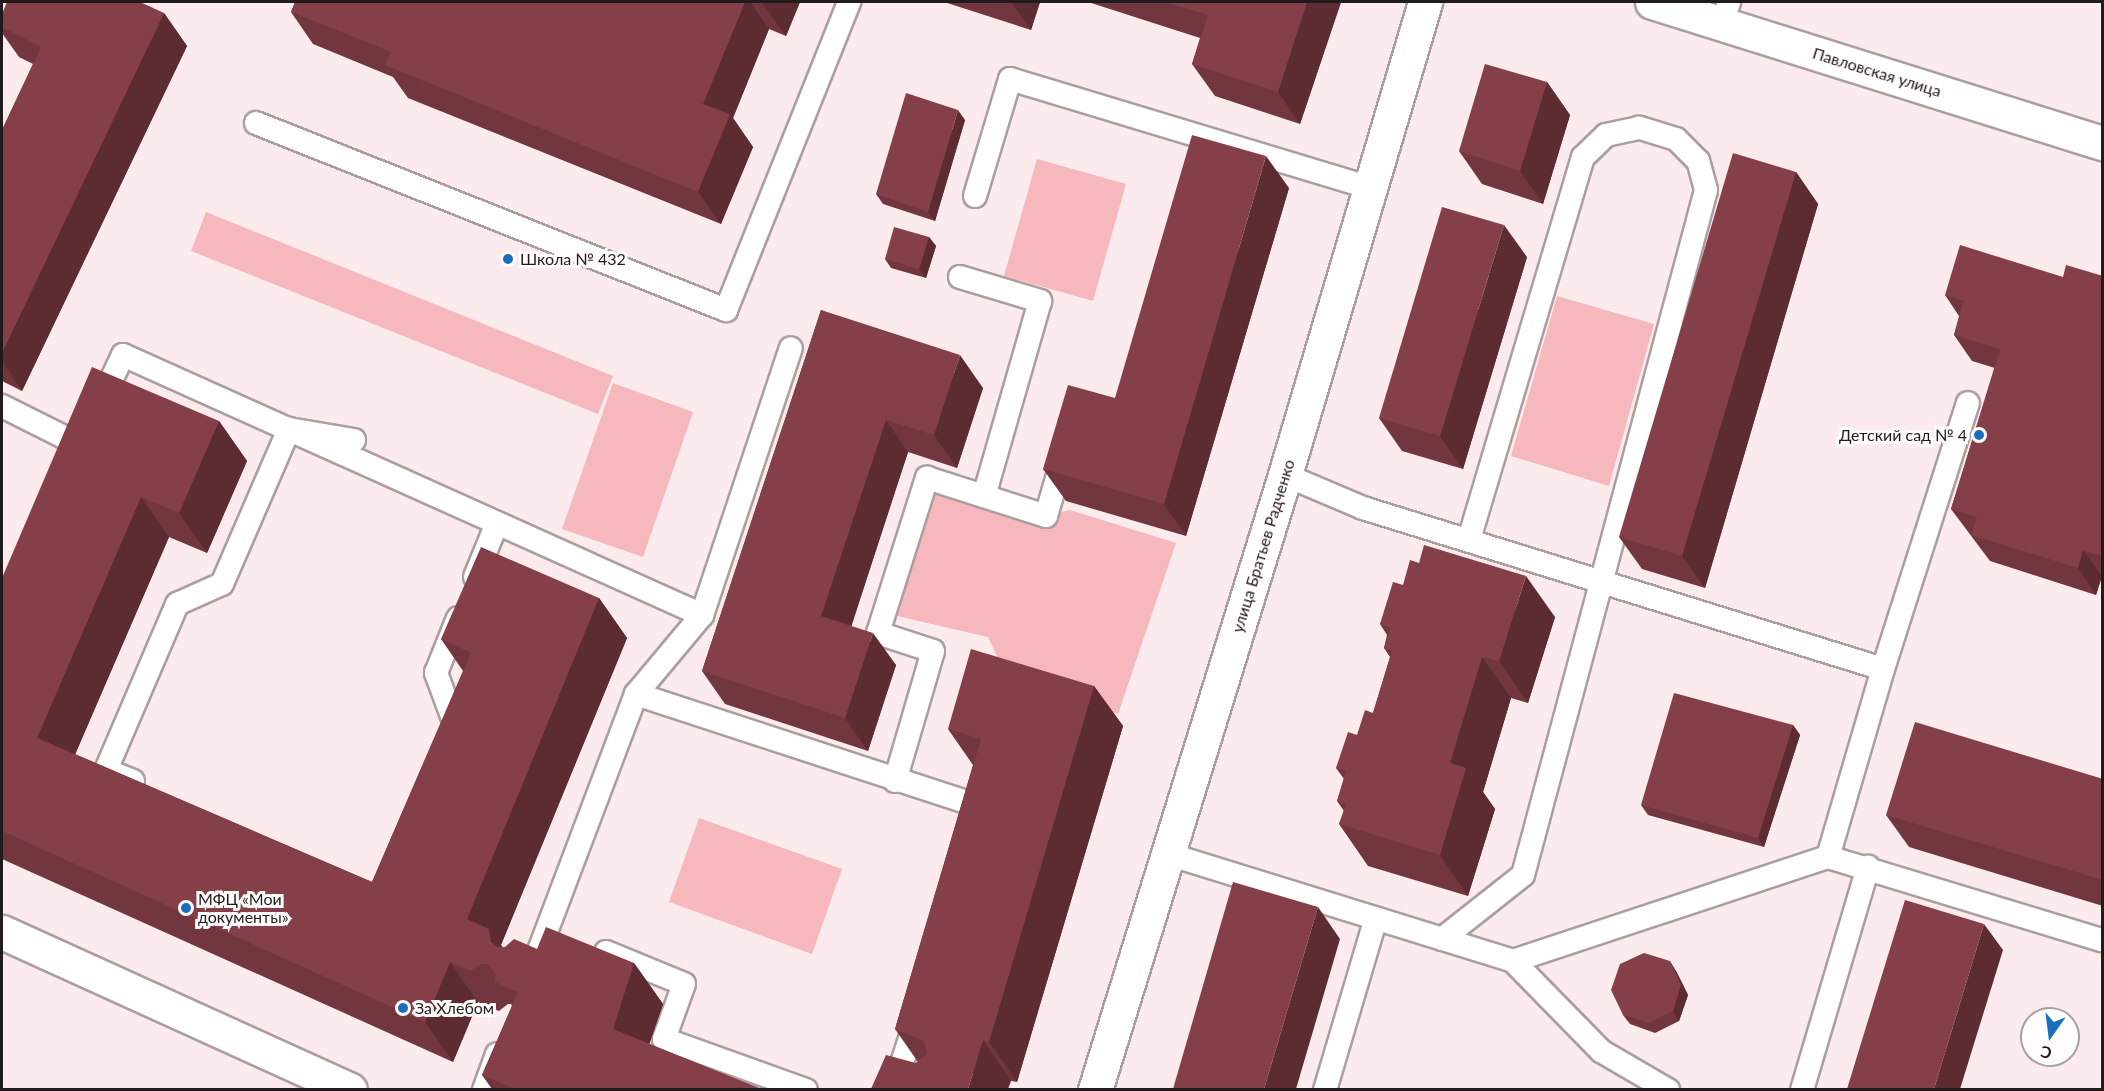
<!DOCTYPE html>
<meta charset="utf-8">
<style>
body{margin:0}
#map{position:relative;width:2104px;height:1091px;overflow:hidden;background:#fbebec;font-family:Lato,sans-serif}
div>[style]{position:absolute}
[style*='--x']{left:calc(var(--x)*1px);top:calc(var(--y)*1px);width:calc(var(--w)*1px);rotate:calc(var(--a)*1deg)}
.green>*{inset:0;background:#f6b7bd}
.roads{filter:drop-shadow(2px 0 #ac9e9f) drop-shadow(-2px 0 #ac9e9f) drop-shadow(0 2px #ac9e9f) drop-shadow(0 -2px #ac9e9f)}
.lane>*{height:22px;margin:-11px;padding:0 11px;transform-origin:11px;border-radius:11px;background:#fff}
.street>*{height:33px;margin:-16.5px;padding:0 16.5px;transform-origin:16.5px;border-radius:16.5px;background:#fff}
.wall>*{inset:0;background:#72363f}
.shaded-wall>*{inset:0;background:#5d2c33}
.building>*{inset:0;background:#853f49}
.dots>*{width:16px;height:16px;translate:-50% -50%;box-sizing:border-box;border:3px solid #fffcfc;border-radius:50%}
span{translate:-50% -50%;white-space:nowrap;text-align:center;line-height:1.15;-webkit-text-stroke:6px #fffcfc;paint-order:stroke}
.street-label{font-size:16px;color:#211b1c}
.poi-label{font-size:16px;color:#211b1c}
.left{translate:0 -50%;text-align:left}
.right{translate:-100% -50%;text-align:right}
.frame{position:absolute;inset:0;border:3px solid #211b1c;pointer-events:none}
.north{position:absolute;left:2020px;top:1007px;width:60px;height:60px;box-sizing:border-box;background:#fffcfc;border:2px solid #a6a2a2;border-radius:50%;rotate:194deg;font-size:16px;font-weight:700;line-height:24px;text-align:center;color:#211b1c}
.north::after{content:'';display:block;margin:auto;width:21px;height:27px;background:#1b6ebc;clip-path:polygon(50% 0,100% 100%,50% 72%,0 100%)}
</style>
<div id="map">
<div class="green">
<div style="clip-path:polygon(1037px 159px,1126px 184px,1093px 301px,1004px 276px)"></div>
<div style="clip-path:polygon(206px 212px,613px 376px,598px 414px,191px 251px)"></div>
<div style="clip-path:polygon(1557px 296px,1654px 324px,1609px 486px,1511px 456px)"></div>
<div style="clip-path:polygon(613px 383px,693px 412px,643px 557px,562px 529px)"></div>
<div style="clip-path:polygon(936px 488px,1034px 518px,1070px 510px,1176px 543px,1118px 714px,1007px 678px,988px 637px,897px 616px)"></div>
<div style="clip-path:polygon(699px 818px,842px 869px,812px 954px,669px 902px)"></div>
</div>
<div class="roads">
<div class="lane">
<div style="--x:1722;--y:24;--w:23;--a:-72"></div>
<div style="--x:256;--y:123;--w:506;--a:21.7"></div>
<div style="--x:726;--y:310;--w:332;--a:-68.2"></div>
<div style="--x:975;--y:196;--w:122;--a:-73.3"></div>
<div style="--x:1010;--y:79;--w:377;--a:16.8"></div>
<div style="--x:960;--y:277;--w:84;--a:16.7"></div>
<div style="--x:1040;--y:301;--w:203;--a:106"></div>
<div style="--x:101;--y:402;--w:52;--a:-64.9"></div>
<div style="--x:123;--y:355;--w:635;--a:24.18"></div>
<div style="--x:2;--y:406;--w:87;--a:26.6"></div>
<div style="--x:1285;--y:475;--w:85;--a:22.9"></div>
<div style="--x:1363;--y:508;--w:544;--a:17.2"></div>
<div style="--x:1883;--y:669;--w:196;--a:106.3"></div>
<div style="--x:475;--y:577;--w:58;--a:-67.8"></div>
<div style="--x:1883;--y:669;--w:279;--a:-72.3"></div>
<div style="--x:636;--y:694;--w:366;--a:18.1"></div>
<div style="--x:984;--y:808;--w:8;--a:113"></div>
<div style="--x:453;--y:733;--w:7;--a:-63"></div>
<div style="--x:456;--y:727;--w:58;--a:-110.3"></div>
<div style="--x:436;--y:673;--w:59;--a:-68.2"></div>
<div style="--x:133;--y:781;--w:29;--a:-158"></div>
<div style="--x:106;--y:770;--w:181;--a:-66.8"></div>
<div style="--x:177;--y:604;--w:49;--a:-24"></div>
<div style="--x:222;--y:584;--w:169;--a:-66.6"></div>
<div style="--x:289;--y:429;--w:66;--a:9.6"></div>
<div style="--x:895;--y:781;--w:135;--a:-73.7"></div>
<div style="--x:933;--y:651;--w:58;--a:-161.9"></div>
<div style="--x:878;--y:633;--w:163;--a:-72.5"></div>
<div style="--x:927;--y:478;--w:125;--a:17.7"></div>
<div style="--x:1046;--y:516;--w:60;--a:-73.7"></div>
<div style="--x:1168;--y:854;--w:361;--a:17.2"></div>
<div style="--x:1513;--y:961;--w:332;--a:-18.3"></div>
<div style="--x:1828;--y:857;--w:286;--a:16.9"></div>
<div style="--x:1442;--y:939;--w:103;--a:-38.3"></div>
<div style="--x:1523;--y:875;--w:709;--a:-75.04"></div>
<div style="--x:1706;--y:190;--w:30;--a:-105"></div>
<div style="--x:1698;--y:161;--w:31;--a:-135"></div>
<div style="--x:1676;--y:139;--w:39;--a:-163"></div>
<div style="--x:1639;--y:128;--w:34;--a:168"></div>
<div style="--x:1606;--y:135;--w:32;--a:136"></div>
<div style="--x:1583;--y:157;--w:400;--a:106.6"></div>
<div style="--x:606;--y:952;--w:84;--a:22.3"></div>
<div style="--x:684;--y:984;--w:59;--a:110"></div>
<div style="--x:664;--y:1039;--w:151;--a:19.8"></div>
<div style="--x:537;--y:956;--w:280;--a:-69.3"></div>
<div style="--x:636;--y:694;--w:103;--a:-50.1"></div>
<div style="--x:702;--y:615;--w:281;--a:-71.6"></div>
<div style="--x:1513;--y:961;--w:126;--a:45.6"></div>
<div style="--x:1601;--y:1051;--w:78;--a:30.2"></div>
<div style="--x:484;--y:1090;--w:38;--a:-70"></div>
<div style="--x:893;--y:1090;--w:76;--a:-71.6"></div>
<div style="--x:1325;--y:1090;--w:179;--a:-73.5"></div>
<div style="--x:1802;--y:1090;--w:233;--a:-73.5"></div>
</div>
<div class="street">
<div style="--x:1652;--y:2;--w:472;--a:17.4"></div>
<div style="--x:2;--y:932;--w:382;--a:24.4"></div>
<div style="--x:1095;--y:1090;--w:644;--a:-72.83"></div>
<div style="--x:1285;--y:475;--w:493;--a:-73.5"></div>
</div>
</div>
<div class="wall">
<div style="clip-path:polygon(295px 2px,800px 2px,786px 36px,769px 29px,733px 118px,753px 147px,721px 224px,408px 98px,393px 77px,313px 44px,291px 12px)"></div>
<div style="clip-path:polygon(944px 2px,1040px 2px,1031px 30px)"></div>
<div style="clip-path:polygon(1088px 2px,1341px 2px,1300px 124px,1215px 96px,1192px 64px,1200px 38px)"></div>
<div style="clip-path:polygon(164px 13px,187px 46px,22px 391px,2px 381px,2px 130px,33px 64px,19px 57px,2px 33px,2px 14px)"></div>
<div style="clip-path:polygon(1547px 82px,1570px 115px,1543px 204px,1482px 184px,1459px 151px)"></div>
<div style="clip-path:polygon(965px 120px,935px 221px,883px 204px,876px 194px)"></div>
<div style="clip-path:polygon(1796px 172px,1818px 204px,1705px 588px,1642px 569px,1619px 537px)"></div>
<div style="clip-path:polygon(1289px 188px,1186px 536px,1066px 501px,1043px 469px,1115px 398px)"></div>
<div style="clip-path:polygon(929px 237px,936px 246px,926px 278px,891px 268px,885px 259px)"></div>
<div style="clip-path:polygon(1527px 257px,1463px 469px,1402px 451px,1379px 418px)"></div>
<div style="clip-path:polygon(2103px 276px,2103px 576px,2102px 576px,2096px 595px,1990px 561px,1951px 509px,1995px 368px,1972px 361px,1954px 335px,1959px 316px,1945px 295px,2063px 277px)"></div>
<div style="clip-path:polygon(821px 310px,983px 388px,957px 468px,908px 452px,851px 626px,896px 665px,868px 751px,725px 704px,702px 671px)"></div>
<div style="clip-path:polygon(219px 421px,247px 461px,207px 553px,169px 537px,75px 754px,372px 882px,463px 671px,441px 639px,599px 598px,627px 638px,501px 945px,502px 947px,537px 949px,634px 963px,663px 1004px,649px 1044px,761px 1089px,492px 1089px,482px 1075px,512px 1006px,511px 1004px,508px 1004px,499px 1011px,478px 1002px,453px 1062px,2px 859px,2px 578px)"></div>
<div style="clip-path:polygon(1403px 585px,1555px 617px,1528px 703px,1511px 698px,1483px 792px,1495px 809px,1468px 896px,1368px 866px,1339px 824px,1344px 811px,1337px 801px,1344px 779px,1336px 768px,1357px 735px,1373px 713px,1390px 657px,1384px 648px,1387px 635px,1380px 624px)"></div>
<div style="clip-path:polygon(1094px 686px,1123px 726px,1017px 1082px,916px 1063px,918px 1062px,895px 1029px,973px 765px,948px 729px)"></div>
<div style="clip-path:polygon(1793px 725px,1800px 735px,1764px 847px,1648px 815px,1641px 805px)"></div>
<div style="clip-path:polygon(2103px 779px,2103px 906px,1909px 847px,1886px 815px)"></div>
<div style="clip-path:polygon(1676px 971px,1688px 995px,1679px 1021px,1655px 1033px,1630px 1024px,1623px 1015px)"></div>
</div>
<div class="shaded-wall">
<div style="clip-path:polygon(745px 2px,750px 2px,769px 29px,733px 118px,753px 147px,721px 224px,698px 192px,703px 104px)"></div>
<div style="clip-path:polygon(764px 2px,800px 2px,786px 36px,763px 4px)"></div>
<div style="clip-path:polygon(1011px 2px,1040px 2px,1031px 30px)"></div>
<div style="clip-path:polygon(1307px 2px,1341px 2px,1300px 124px,1278px 92px)"></div>
<div style="clip-path:polygon(164px 13px,187px 46px,22px 391px,2px 361px,2px 353px)"></div>
<div style="clip-path:polygon(1547px 82px,1570px 115px,1543px 204px,1520px 171px)"></div>
<div style="clip-path:polygon(958px 110px,965px 120px,935px 221px,928px 212px)"></div>
<div style="clip-path:polygon(1266px 156px,1289px 188px,1186px 536px,1164px 504px)"></div>
<div style="clip-path:polygon(1796px 172px,1818px 204px,1705px 588px,1682px 556px)"></div>
<div style="clip-path:polygon(1504px 225px,1527px 257px,1463px 469px,1440px 436px)"></div>
<div style="clip-path:polygon(929px 237px,936px 246px,926px 278px,919px 269px)"></div>
<div style="clip-path:polygon(960px 355px,983px 388px,957px 468px,934px 435px)"></div>
<div style="clip-path:polygon(886px 420px,908px 452px,844px 649px,821px 616px)"></div>
<div style="clip-path:polygon(219px 421px,247px 461px,207px 553px,179px 513px)"></div>
<div style="clip-path:polygon(141px 497px,169px 537px,65px 778px,37px 738px)"></div>
<div style="clip-path:polygon(2083px 550px,2102px 576px,2096px 595px,2078px 568px)"></div>
<div style="clip-path:polygon(1526px 576px,1555px 617px,1528px 703px,1499px 661px)"></div>
<div style="clip-path:polygon(599px 598px,627px 638px,501px 945px,518px 969px,467px 919px)"></div>
<div style="clip-path:polygon(873px 633px,896px 665px,868px 751px,845px 718px)"></div>
<div style="clip-path:polygon(1482px 657px,1511px 698px,1483px 792px,1495px 809px,1468px 896px,1440px 855px,1450px 763px)"></div>
<div style="clip-path:polygon(1094px 686px,1123px 726px,1017px 1082px,989px 1042px)"></div>
<div style="clip-path:polygon(1793px 725px,1800px 735px,1764px 847px,1758px 838px)"></div>
<div style="clip-path:polygon(1318px 907px,1340px 939px,1296px 1089px,1264px 1089px)"></div>
<div style="clip-path:polygon(1984px 924px,2003px 950px,1960px 1089px,1934px 1089px)"></div>
<div style="clip-path:polygon(1670px 961px,1676px 971px,1688px 995px,1679px 1021px,1673px 1011px)"></div>
<div style="clip-path:polygon(450px 962px,478px 1002px,453px 1062px,425px 1022px)"></div>
<div style="clip-path:polygon(634px 963px,663px 1004px,641px 1069px,613px 1029px)"></div>
<div style="clip-path:polygon(983px 1040px,1011px 1081px,1008px 1089px,968px 1089px)"></div>
</div>
<div class="building">
<div style="clip-path:polygon(7px 2px,140px 2px,164px 13px,2px 353px,2px 130px,41px 47px,2px 27px,2px 14px)"></div>
<div style="clip-path:polygon(295px 2px,745px 2px,703px 104px,730px 114px,698px 192px,385px 65px,391px 52px,291px 12px)"></div>
<div style="clip-path:polygon(1165px 2px,1307px 2px,1278px 92px,1192px 64px,1208px 15px)"></div>
<div style="clip-path:polygon(1485px 64px,1547px 82px,1520px 171px,1459px 151px)"></div>
<div style="clip-path:polygon(906px 93px,958px 110px,928px 212px,876px 194px)"></div>
<div style="clip-path:polygon(1192px 135px,1266px 156px,1164px 504px,1043px 469px,1068px 385px,1115px 398px)"></div>
<div style="clip-path:polygon(1733px 153px,1796px 172px,1682px 556px,1619px 537px)"></div>
<div style="clip-path:polygon(1442px 207px,1504px 225px,1440px 436px,1379px 418px)"></div>
<div style="clip-path:polygon(894px 227px,929px 237px,919px 269px,885px 259px)"></div>
<div style="clip-path:polygon(1960px 245px,2063px 277px,2066px 265px,2103px 276px,2103px 550px,2101px 556px,2083px 550px,2078px 568px,1971px 535px,1977px 517px,1951px 509px,2000px 349px,1954px 335px,1964px 301px,1945px 295px)"></div>
<div style="clip-path:polygon(821px 310px,960px 355px,934px 435px,886px 420px,821px 616px,873px 633px,845px 718px,702px 671px)"></div>
<div style="clip-path:polygon(92px 367px,219px 421px,179px 513px,141px 497px,37px 738px,372px 882px,471px 653px,441px 639px,481px 547px,599px 598px,467px 919px,489px 929px,491px 942px,498px 947px,505px 947px,514px 939px,537px 949px,546px 927px,634px 963px,613px 1029px,761px 1089px,515px 1089px,482px 1075px,518px 992px,495px 982px,496px 974px,488px 964px,480px 964px,471px 971px,450px 962px,425px 1022px,2px 831px,2px 578px)"></div>
<div style="clip-path:polygon(1424px 545px,1526px 576px,1499px 661px,1482px 657px,1450px 763px,1466px 768px,1440px 855px,1339px 824px,1346px 804px,1337px 801px,1346px 771px,1336px 768px,1348px 732px,1357px 735px,1365px 710px,1373px 713px,1392px 651px,1384px 648px,1390px 628px,1380px 624px,1393px 582px,1403px 585px,1410px 560px,1419px 563px)"></div>
<div style="clip-path:polygon(971px 649px,1094px 686px,989px 1042px,983px 1040px,968px 1089px,871px 1089px,886px 1055px,916px 1063px,927px 1054px,924px 1041px,895px 1029px,981px 739px,948px 729px)"></div>
<div style="clip-path:polygon(1674px 693px,1793px 725px,1758px 838px,1641px 805px)"></div>
<div style="clip-path:polygon(1915px 722px,2103px 779px,2103px 880px,1886px 815px)"></div>
<div style="clip-path:polygon(1233px 882px,1318px 907px,1264px 1089px,1173px 1089px)"></div>
<div style="clip-path:polygon(1905px 900px,1984px 924px,1934px 1089px,1847px 1089px)"></div>
<div style="clip-path:polygon(1644px 953px,1670px 961px,1681px 985px,1673px 1011px,1649px 1023px,1623px 1015px,1611px 990px,1620px 964px)"></div>
</div>
<div class="dots">
<div style="left:508px;top:259px;background:#1b6ebc"></div>
<div style="left:1979px;top:435px;background:#1b6ebc"></div>
<div style="left:186px;top:908px;background:#1b6ebc"></div>
<div style="left:403px;top:1008px;background:#1b6ebc"></div>
</div>
<div class="street-label">
<span style="left:1877px;top:72px;rotate:17deg">Павловская улица</span>
<span style="left:1263px;top:546px;rotate:-73deg">улица Братьев Радченко</span>
</div>
<div class="poi-label">
<span class="left" style="left:520px;top:259px">Школа № 432</span>
<span class="right" style="left:1967px;top:435px">Детский сад № 4</span>
<span class="left" style="left:198px;top:908px">МФЦ «Мои<br>документы»</span>
<span class="left" style="left:415px;top:1008px">За Хлебом</span>
</div>
<div class="frame"></div>
<div class="north">С</div>
</div>
